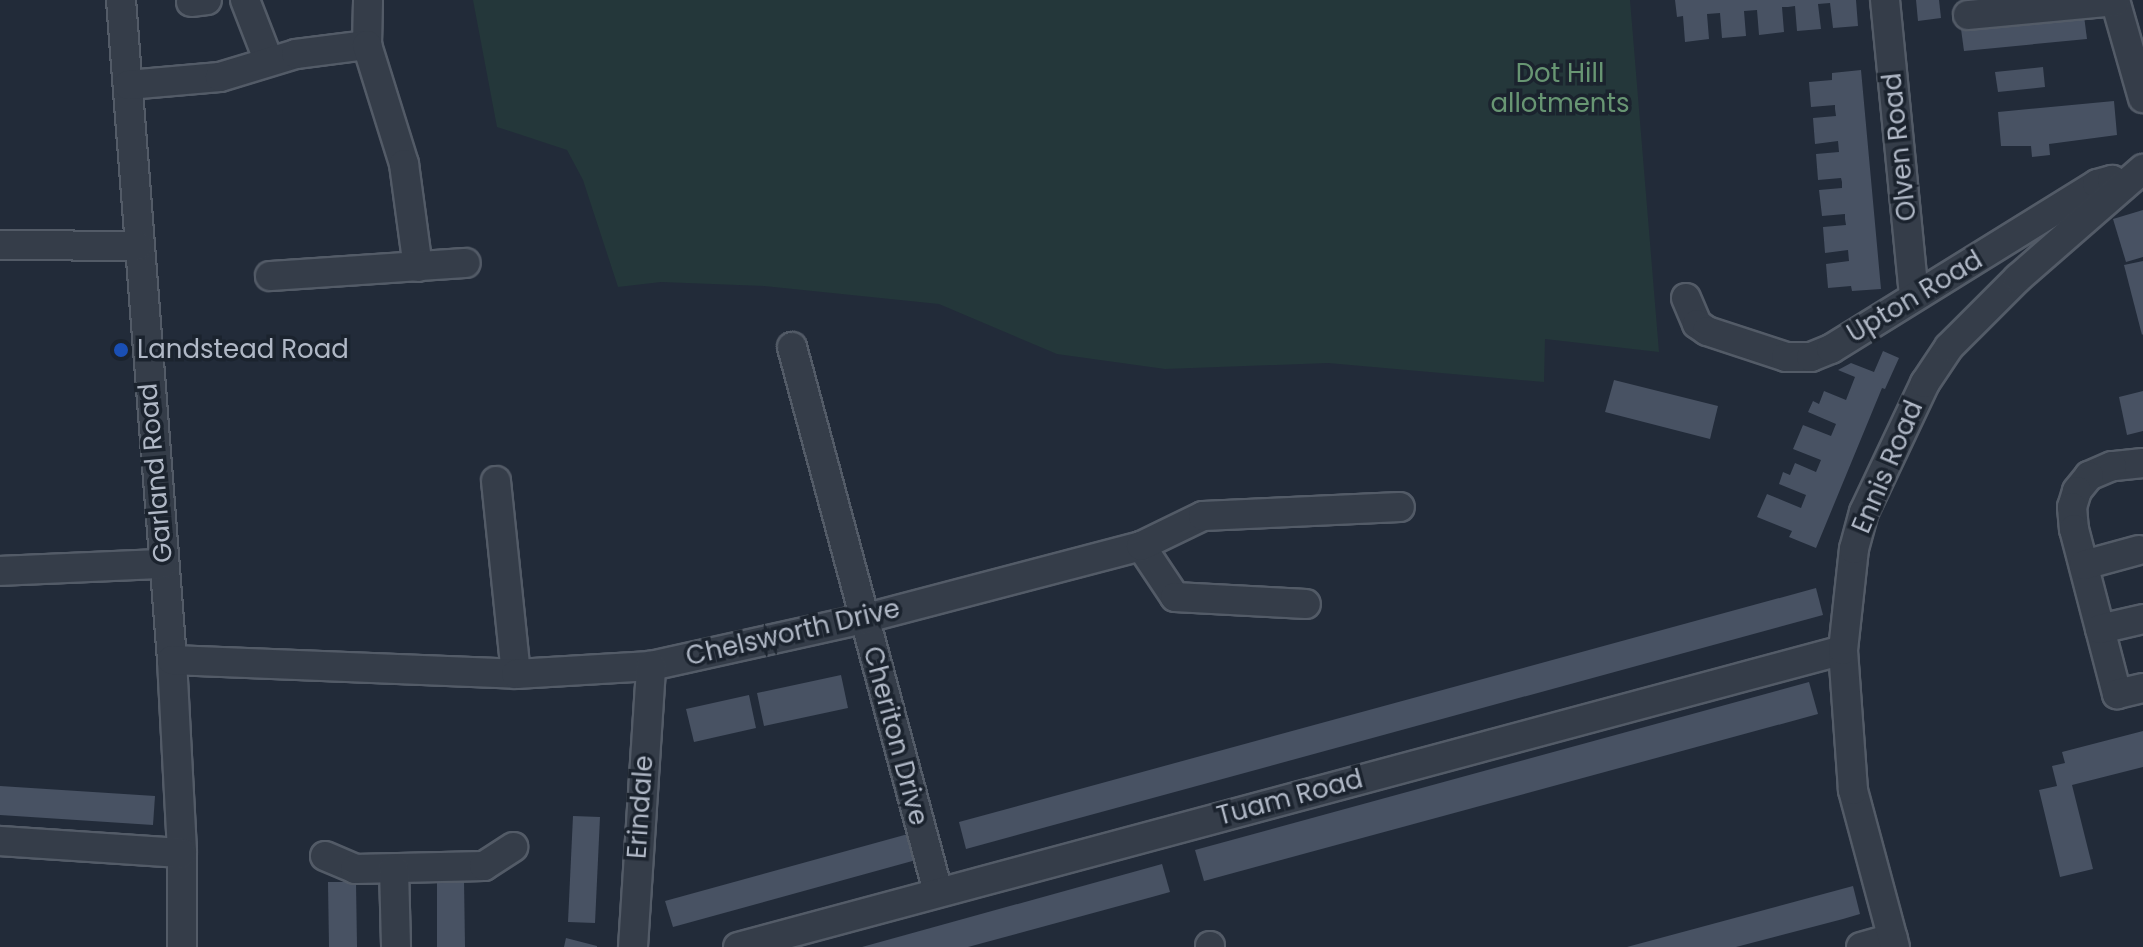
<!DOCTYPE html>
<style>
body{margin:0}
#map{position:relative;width:2143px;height:947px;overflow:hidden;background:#222b39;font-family:Poppins,sans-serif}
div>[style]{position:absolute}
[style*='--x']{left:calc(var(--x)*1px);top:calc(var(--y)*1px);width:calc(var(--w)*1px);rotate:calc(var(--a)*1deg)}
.green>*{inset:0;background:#24373a}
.building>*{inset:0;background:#485263}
.roads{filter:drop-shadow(2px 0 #535b67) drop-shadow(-2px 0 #535b67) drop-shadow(0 2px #535b67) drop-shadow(0 -2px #535b67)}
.minor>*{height:28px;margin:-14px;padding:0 14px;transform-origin:14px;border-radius:14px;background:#353d49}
.dots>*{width:22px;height:22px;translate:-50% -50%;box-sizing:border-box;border:4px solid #1b232e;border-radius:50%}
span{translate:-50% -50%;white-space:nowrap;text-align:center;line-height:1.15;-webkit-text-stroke:7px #1b232e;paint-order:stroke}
.park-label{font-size:26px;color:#689673}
.street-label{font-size:26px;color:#b0b8c6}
.poi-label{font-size:26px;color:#b0b8c6}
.left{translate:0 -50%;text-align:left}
</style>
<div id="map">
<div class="green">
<div style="clip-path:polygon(473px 0,1630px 0,1659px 352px,1545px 339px,1544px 382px,1328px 363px,1165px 369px,1057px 354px,939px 304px,764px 286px,661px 282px,618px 287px,583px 180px,567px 150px,497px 127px)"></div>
</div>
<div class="building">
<div style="clip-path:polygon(1675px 0,1856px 0,1858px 26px,1833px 28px,1830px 3px,1818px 4px,1821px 29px,1797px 31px,1795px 6px,1788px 7px,1782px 7px,1784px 32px,1759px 35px,1757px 10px,1744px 11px,1746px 36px,1722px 38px,1720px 13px,1707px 14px,1709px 39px,1685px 42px,1683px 16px,1677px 17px)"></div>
<div style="clip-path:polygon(1916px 0,1939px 0,1941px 18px,1918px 21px)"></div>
<div style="clip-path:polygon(2084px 16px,2087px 39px,1964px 51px,1961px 29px)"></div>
<div style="clip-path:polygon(2043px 67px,2045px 87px,1998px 92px,1995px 72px)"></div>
<div style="clip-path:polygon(1861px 70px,1881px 289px,1852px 291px,1851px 286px,1828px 288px,1826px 264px,1849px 261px,1848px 250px,1825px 253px,1823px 227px,1846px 225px,1845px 219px,1845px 214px,1822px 216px,1819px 190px,1842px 188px,1842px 182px,1841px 178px,1818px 180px,1816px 154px,1839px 152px,1838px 141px,1815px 144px,1813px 118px,1836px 116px,1835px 109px,1835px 105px,1811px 107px,1809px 82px,1832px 80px,1832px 73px)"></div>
<div style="clip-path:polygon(2114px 101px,2117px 135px,2049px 144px,2050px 155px,2032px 157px,2031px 146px,2001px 146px,1998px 112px)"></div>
<div style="clip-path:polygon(2143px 210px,2143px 257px,2126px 262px,2113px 219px)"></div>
<div style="clip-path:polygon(2143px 261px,2143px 334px,2142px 335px,2124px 265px)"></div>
<div style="clip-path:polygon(1883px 351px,1899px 358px,1885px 389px,1882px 388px,1816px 548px,1789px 537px,1792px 531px,1757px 517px,1767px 494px,1801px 508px,1806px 495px,1779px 484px,1783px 472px,1790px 475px,1795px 463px,1816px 472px,1821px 460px,1793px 449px,1803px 425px,1831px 436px,1836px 424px,1808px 412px,1813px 401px,1819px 404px,1824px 391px,1846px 400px,1855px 377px,1838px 370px,1851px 363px,1874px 372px)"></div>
<div style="clip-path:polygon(1614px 380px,1718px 406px,1710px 439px,1605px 412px)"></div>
<div style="clip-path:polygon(2143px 391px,2143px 431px,2127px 435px,2119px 397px)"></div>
<div style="clip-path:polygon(1816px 588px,1823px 615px,966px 849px,959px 822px)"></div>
<div style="clip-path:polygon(841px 675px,848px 708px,764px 726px,757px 693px)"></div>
<div style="clip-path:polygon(1809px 682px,1818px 714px,1204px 881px,1195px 850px)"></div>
<div style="clip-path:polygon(749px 695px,756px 728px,694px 742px,686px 709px)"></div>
<div style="clip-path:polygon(2143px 731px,2143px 767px,2072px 785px,2093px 869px,2060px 877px,2039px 790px,2057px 786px,2052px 766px,2065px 763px,2062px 752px)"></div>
<div style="clip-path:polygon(0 786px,155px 796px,153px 825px,0 815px)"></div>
<div style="clip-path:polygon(573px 816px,600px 817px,595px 923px,568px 922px)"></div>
<div style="clip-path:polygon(908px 834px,916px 860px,673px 927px,665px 901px)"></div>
<div style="clip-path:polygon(1162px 864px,1170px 892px,1152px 897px,968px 947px,862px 947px)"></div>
<div style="clip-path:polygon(464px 880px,465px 947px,437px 947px,437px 881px)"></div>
<div style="clip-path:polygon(328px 882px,356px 882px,357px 947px,329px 947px)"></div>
<div style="clip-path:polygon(1853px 886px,1860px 914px,1843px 919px,1736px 947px,1627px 947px)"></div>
<div style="clip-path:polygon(566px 938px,597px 946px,597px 947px,564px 947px)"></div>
</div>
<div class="roads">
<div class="minor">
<div style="--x:121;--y:0;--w:662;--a:85.58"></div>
<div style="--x:172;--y:660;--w:193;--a:87"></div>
<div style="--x:182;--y:853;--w:94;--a:90"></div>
<div style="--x:245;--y:0;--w:66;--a:68.8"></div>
<div style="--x:1885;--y:0;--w:295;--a:84.4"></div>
<div style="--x:2115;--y:0;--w:102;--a:74.1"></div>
<div style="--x:191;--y:2;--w:16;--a:-7"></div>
<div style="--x:1968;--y:15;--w:148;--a:-5.4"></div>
<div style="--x:367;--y:45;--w:45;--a:-88.7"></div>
<div style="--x:128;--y:85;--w:92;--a:-5"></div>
<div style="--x:220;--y:77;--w:79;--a:-16.8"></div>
<div style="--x:296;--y:54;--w:72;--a:-7.2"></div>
<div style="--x:367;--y:45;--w:125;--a:72.7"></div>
<div style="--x:404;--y:164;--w:104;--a:82.3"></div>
<div style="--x:0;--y:245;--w:138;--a:0.4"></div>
<div style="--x:270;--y:276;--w:196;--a:-3.8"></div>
<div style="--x:1686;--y:298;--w:28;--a:67"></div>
<div style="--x:1697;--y:324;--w:12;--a:35"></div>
<div style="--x:1707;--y:331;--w:83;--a:18.2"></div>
<div style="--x:1786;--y:357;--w:25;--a:0"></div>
<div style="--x:1811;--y:357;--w:22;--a:-22"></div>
<div style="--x:1831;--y:349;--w:313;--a:-31.8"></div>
<div style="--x:2097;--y:184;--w:16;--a:-15"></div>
<div style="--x:2112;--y:180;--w:12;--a:35"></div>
<div style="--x:792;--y:347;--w:564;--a:75"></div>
<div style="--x:2143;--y:463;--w:31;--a:174"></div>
<div style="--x:2112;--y:466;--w:25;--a:157"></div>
<div style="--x:2089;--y:476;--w:19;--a:129"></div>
<div style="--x:2077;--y:491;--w:17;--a:107"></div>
<div style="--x:2072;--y:507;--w:22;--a:85"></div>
<div style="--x:2074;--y:529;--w:171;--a:75.4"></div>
<div style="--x:2117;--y:694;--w:27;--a:-13"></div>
<div style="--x:496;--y:481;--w:194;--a:84.1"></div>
<div style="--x:1141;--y:546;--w:61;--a:56.3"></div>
<div style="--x:1175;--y:597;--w:131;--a:3.1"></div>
<div style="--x:2084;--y:565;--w:57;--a:-15.3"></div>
<div style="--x:0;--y:571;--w:163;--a:-2.5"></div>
<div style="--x:2100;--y:629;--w:44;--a:-13.1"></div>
<div style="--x:172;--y:660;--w:344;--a:2.3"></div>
<div style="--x:516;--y:674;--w:135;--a:-3.4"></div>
<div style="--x:651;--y:666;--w:217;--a:-12.5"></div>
<div style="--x:863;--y:619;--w:287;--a:-14.7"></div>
<div style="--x:1141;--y:546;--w:69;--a:-25.8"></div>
<div style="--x:1203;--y:516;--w:197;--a:-2.6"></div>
<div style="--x:0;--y:841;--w:182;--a:3.8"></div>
<div style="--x:325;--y:856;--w:33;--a:23"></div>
<div style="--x:355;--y:869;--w:129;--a:-1.3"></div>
<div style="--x:484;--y:866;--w:35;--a:-33"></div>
<div style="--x:394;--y:869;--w:78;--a:88.5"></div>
<div style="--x:1210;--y:946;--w:1;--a:90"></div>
<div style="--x:633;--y:947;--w:282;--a:-86.3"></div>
<div style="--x:738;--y:947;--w:1144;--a:-15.04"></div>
<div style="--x:1861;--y:947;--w:33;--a:-16"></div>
<div style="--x:1895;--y:947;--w:163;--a:-105"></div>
<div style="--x:1853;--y:790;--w:140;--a:-94.1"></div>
<div style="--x:1843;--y:650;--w:102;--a:-83.8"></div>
<div style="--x:1854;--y:549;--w:38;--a:-75"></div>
<div style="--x:1864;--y:512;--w:143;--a:-64.7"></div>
<div style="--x:1925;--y:383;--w:43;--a:-56.3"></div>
<div style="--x:1949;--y:347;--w:98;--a:-45"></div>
<div style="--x:2018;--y:278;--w:166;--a:-41.1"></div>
</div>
</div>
<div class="dots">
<div style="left:121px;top:350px;background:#1a4fb4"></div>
</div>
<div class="park-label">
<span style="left:1560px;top:89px">Dot Hill<br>allotments</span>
</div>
<div class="street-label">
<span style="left:1900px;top:147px;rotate:-96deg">Olven Road</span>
<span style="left:1915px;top:297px;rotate:-31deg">Upton Road</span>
<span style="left:1888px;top:467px;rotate:-67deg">Ennis Road</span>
<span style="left:156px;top:473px;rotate:-95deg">Garland Road</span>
<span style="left:793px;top:633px;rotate:-13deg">Chelsworth Drive</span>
<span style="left:895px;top:736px;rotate:75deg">Cheriton Drive</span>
<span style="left:1290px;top:798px;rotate:-15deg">Tuam Road</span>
<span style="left:641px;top:807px;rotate:-86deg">Erindale</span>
</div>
<div class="poi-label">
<span class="left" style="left:137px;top:350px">Landstead Road</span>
</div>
</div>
